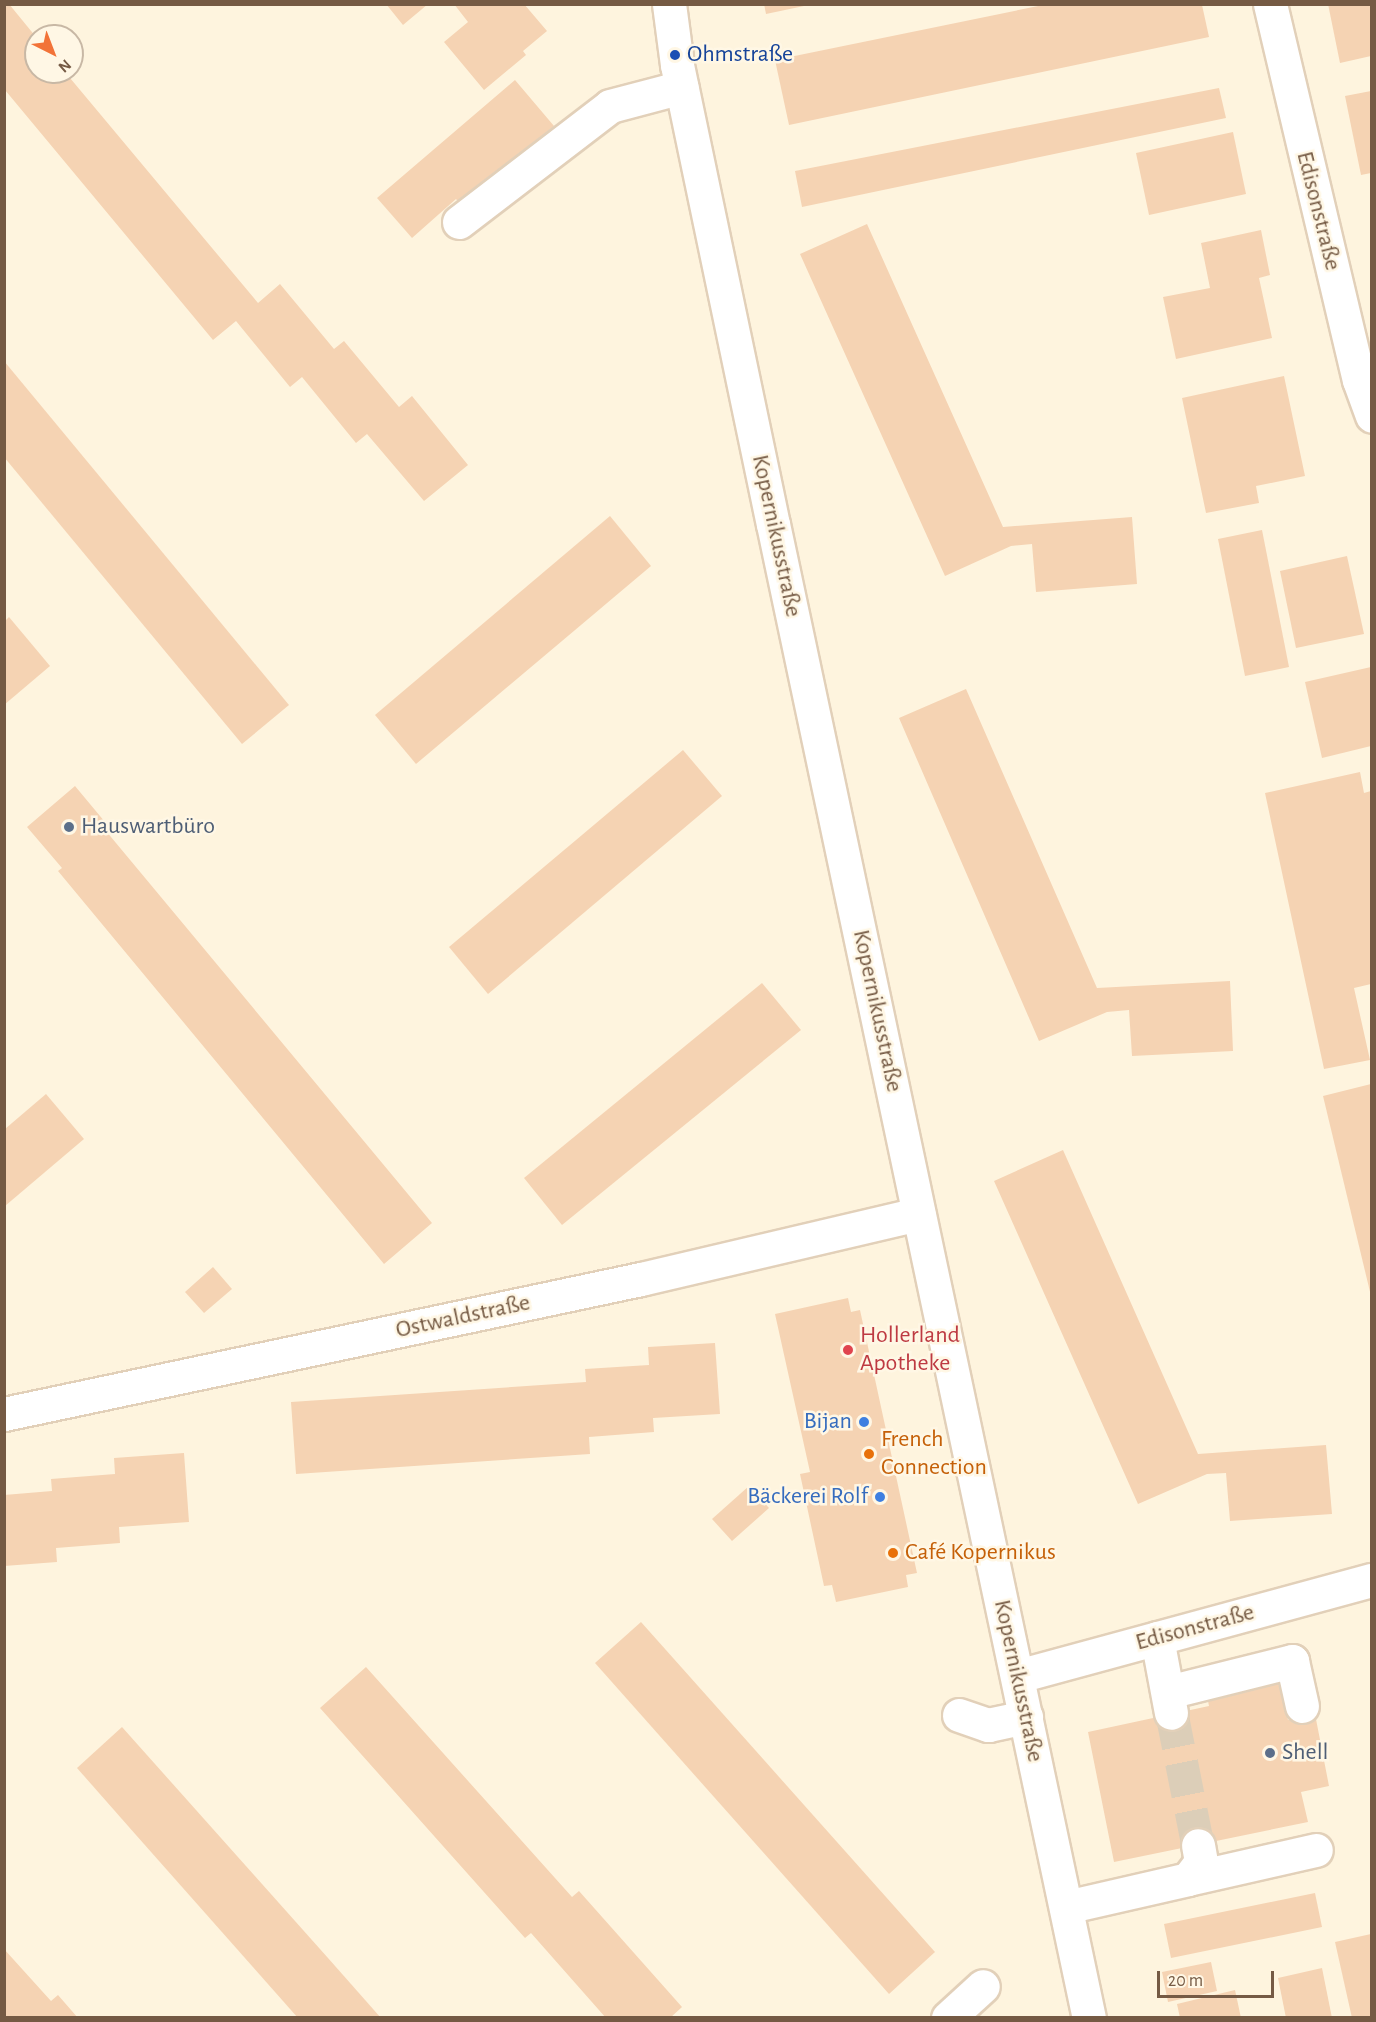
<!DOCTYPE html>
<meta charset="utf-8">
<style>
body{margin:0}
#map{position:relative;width:1376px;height:2022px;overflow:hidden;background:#fef4de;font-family:"Alegreya Sans",sans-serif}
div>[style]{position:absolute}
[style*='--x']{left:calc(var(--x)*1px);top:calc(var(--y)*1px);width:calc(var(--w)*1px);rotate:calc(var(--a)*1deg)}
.building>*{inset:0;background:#f5d3b3}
.minor-tunnel>*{height:33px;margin-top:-16.5px;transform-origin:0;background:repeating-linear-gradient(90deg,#dcceb8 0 33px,transparent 0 49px)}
.roads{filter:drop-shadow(2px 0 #e2d0b9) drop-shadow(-2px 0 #e2d0b9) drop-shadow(0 2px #e2d0b9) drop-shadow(0 -2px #e2d0b9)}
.minor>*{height:33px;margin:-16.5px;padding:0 16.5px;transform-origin:16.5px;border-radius:16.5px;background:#fff}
.dots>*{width:16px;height:16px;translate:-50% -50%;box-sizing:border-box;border:3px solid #fff7e5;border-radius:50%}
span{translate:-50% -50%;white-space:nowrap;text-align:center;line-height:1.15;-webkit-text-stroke:5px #fff7e5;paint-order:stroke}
.transit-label{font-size:24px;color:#164399}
.left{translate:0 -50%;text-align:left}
.street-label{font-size:24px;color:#755a44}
.service-label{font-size:24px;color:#4e5e75}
.health-label{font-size:24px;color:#be3a42}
.shop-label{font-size:24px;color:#366cbe}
.right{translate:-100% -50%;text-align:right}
.food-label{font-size:24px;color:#c56008}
.frame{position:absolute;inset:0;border:6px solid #755a44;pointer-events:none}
.north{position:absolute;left:24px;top:24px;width:60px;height:60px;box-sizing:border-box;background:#fff7e5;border:2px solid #c8b8a5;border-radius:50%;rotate:138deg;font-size:16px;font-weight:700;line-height:24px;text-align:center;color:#755a44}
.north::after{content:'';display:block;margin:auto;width:21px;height:27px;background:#f27338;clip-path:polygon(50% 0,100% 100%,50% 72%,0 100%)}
.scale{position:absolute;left:1157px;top:1971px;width:117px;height:27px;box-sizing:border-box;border:3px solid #755a44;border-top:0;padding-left:8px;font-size:18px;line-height:21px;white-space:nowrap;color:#755a44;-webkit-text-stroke:4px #fff7e5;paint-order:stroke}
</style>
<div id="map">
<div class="building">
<div style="clip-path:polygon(5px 4px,9px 4px,36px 37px,36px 72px,65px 72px,258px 303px,280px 284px,334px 349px,344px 341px,399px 407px,412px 396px,468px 465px,424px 501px,367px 434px,356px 443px,302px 377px,290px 387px,236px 321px,213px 340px,5px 90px)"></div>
<div style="clip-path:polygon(386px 4px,428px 4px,403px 25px)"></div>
<div style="clip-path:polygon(454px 4px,524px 4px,547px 31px,523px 51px,526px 55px,484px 90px,444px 42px,468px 22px)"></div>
<div style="clip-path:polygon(764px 4px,804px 4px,804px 6px,766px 14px)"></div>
<div style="clip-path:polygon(1328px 4px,1371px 4px,1371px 56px,1340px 63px)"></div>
<div style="clip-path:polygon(1043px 5px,1202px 5px,1209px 37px,789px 125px,775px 60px)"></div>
<div style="clip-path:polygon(515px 80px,554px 126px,461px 205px,456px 199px,412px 238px,377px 198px)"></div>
<div style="clip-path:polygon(1219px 88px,1226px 118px,802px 207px,795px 171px)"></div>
<div style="clip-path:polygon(1371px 91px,1371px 173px,1361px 175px,1345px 96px)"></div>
<div style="clip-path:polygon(1233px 132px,1246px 194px,1149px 215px,1136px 153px)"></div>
<div style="clip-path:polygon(867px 224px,1003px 527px,1132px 517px,1137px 584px,1036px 592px,1032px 544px,1011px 546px,945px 576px,800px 254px)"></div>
<div style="clip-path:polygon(1261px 230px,1270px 275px,1259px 278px,1272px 338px,1176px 359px,1163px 297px,1210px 288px,1201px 243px)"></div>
<div style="clip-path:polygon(4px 361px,289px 705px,242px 744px,4px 457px)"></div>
<div style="clip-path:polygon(1284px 376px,1305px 476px,1256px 486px,1259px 503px,1206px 513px,1182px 398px)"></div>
<div style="clip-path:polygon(610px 516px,651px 566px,416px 764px,375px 715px)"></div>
<div style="clip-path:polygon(1262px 530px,1289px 667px,1245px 676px,1218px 539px)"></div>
<div style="clip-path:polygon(1347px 556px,1364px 634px,1296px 648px,1280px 571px)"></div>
<div style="clip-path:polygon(9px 617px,50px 666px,4px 705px,4px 622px)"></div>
<div style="clip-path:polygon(1371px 667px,1371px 746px,1322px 758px,1305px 682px)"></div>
<div style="clip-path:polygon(966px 689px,1097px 988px,1230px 981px,1233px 1051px,1132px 1056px,1129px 1010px,1107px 1012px,1039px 1041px,899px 718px)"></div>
<div style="clip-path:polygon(683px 750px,722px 796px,488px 994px,449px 947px)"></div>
<div style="clip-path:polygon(1360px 772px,1364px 793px,1371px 791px,1371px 984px,1354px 988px,1370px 1060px,1324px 1069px,1265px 793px)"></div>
<div style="clip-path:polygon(75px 786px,110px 828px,106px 831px,432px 1223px,384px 1264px,58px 871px,62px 868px,27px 827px)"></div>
<div style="clip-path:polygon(762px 983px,801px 1030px,562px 1225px,524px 1178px)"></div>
<div style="clip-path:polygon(1371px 1084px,1371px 1296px,1323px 1096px)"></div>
<div style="clip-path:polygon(46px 1094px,84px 1139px,5px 1206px,5px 1129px)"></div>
<div style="clip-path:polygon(1063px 1150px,1198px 1454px,1326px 1445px,1332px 1514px,1230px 1521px,1226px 1473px,1207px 1474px,1138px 1504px,994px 1181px)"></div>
<div style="clip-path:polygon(213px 1267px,232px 1289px,204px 1313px,185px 1292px)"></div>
<div style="clip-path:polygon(848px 1298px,851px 1312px,860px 1310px,917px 1573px,906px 1575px,908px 1587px,836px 1602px,832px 1585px,824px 1586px,800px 1474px,810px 1472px,775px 1314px)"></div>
<div style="clip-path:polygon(715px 1343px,720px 1414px,653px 1418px,654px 1432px,589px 1437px,590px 1454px,296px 1474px,291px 1402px,586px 1382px,585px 1369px,649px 1365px,648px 1347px)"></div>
<div style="clip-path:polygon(184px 1453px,189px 1522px,119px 1527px,120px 1543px,56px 1548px,57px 1562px,4px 1566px,4px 1495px,52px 1491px,51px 1479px,115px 1474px,114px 1458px)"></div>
<div style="clip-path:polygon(749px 1486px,769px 1508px,732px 1541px,712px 1519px)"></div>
<div style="clip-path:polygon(641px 1622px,935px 1952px,889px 1994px,595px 1663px)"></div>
<div style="clip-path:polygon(366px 1667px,572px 1897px,579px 1891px,682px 2007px,670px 2018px,606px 2018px,531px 1933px,525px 1938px,320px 1708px)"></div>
<div style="clip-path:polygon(1280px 1681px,1288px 1720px,1315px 1714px,1329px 1786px,1301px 1792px,1308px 1822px,1114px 1862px,1088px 1732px,1209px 1706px,1207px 1696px)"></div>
<div style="clip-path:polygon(122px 1727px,328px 1958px,381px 2018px,298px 2018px,136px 1835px,77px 1768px)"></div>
<div style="clip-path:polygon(1315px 1893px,1322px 1927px,1171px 1958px,1164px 1924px)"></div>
<div style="clip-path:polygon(1371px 1934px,1371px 2018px,1352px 2018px,1335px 1942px)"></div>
<div style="clip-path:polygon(4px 1949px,51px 2001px,58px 1995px,78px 2018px,4px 2018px)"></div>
<div style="clip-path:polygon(1211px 1962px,1217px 1991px,1168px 2002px,1162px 1972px)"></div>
<div style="clip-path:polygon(1322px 1968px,1332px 2018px,1286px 2018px,1278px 1978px)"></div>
<div style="clip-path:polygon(1235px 1990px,1241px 2018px,1180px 2018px,1177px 2004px)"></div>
</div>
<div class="minor-tunnel">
<div style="--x:1172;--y:1714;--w:134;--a:78.8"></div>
</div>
<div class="roads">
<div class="minor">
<div style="--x:669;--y:4;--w:62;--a:82.5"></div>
<div style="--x:677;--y:65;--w:469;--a:78.2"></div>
<div style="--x:773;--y:524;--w:1527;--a:78.06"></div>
<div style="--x:1270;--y:4;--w:386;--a:76.7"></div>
<div style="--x:1359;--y:380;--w:38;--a:70"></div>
<div style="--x:459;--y:222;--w:190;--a:-37.5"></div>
<div style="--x:610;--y:106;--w:74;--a:-14.8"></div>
<div style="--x:4;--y:1414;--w:651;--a:-11.97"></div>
<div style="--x:641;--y:1279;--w:285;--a:-13.2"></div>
<div style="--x:1157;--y:1638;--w:76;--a:79.4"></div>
<div style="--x:1018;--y:1676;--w:367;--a:-15.2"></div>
<div style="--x:1168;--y:1692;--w:128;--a:-14"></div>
<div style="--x:1292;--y:1661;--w:46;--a:77.5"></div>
<div style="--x:959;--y:1715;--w:31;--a:19"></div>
<div style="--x:988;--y:1725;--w:39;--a:-12"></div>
<div style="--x:1188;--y:1879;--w:131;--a:-12.8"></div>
<div style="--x:1066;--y:1907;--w:125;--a:-12.9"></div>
<div style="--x:1188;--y:1879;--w:21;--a:-53"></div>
<div style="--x:1201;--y:1862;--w:17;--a:-100"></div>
<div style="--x:948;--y:2018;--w:47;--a:-42.4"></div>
</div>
</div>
<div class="dots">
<div style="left:675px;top:55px;background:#1a4fb4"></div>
<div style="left:69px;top:827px;background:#5c6f8a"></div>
<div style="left:848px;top:1350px;background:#e0444e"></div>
<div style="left:864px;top:1422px;background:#3f7fe0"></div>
<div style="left:869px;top:1454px;background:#e8710a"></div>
<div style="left:880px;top:1497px;background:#3f7fe0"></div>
<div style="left:893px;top:1553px;background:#e8710a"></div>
<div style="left:1270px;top:1753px;background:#5c6f8a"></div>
</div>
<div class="transit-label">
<span class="left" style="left:687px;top:55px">Ohmstraße</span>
</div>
<div class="street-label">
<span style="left:1318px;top:211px;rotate:76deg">Edisonstraße</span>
<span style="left:776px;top:536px;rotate:78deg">Kopernikusstraße</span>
<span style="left:877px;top:1011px;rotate:78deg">Kopernikusstraße</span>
<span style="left:463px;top:1317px;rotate:-12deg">Ostwaldstraße</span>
<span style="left:1195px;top:1628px;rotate:-15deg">Edisonstraße</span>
<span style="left:1018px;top:1681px;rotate:78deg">Kopernikusstraße</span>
</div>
<div class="service-label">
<span class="left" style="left:81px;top:827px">Hauswartbüro</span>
<span class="left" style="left:1282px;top:1753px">Shell</span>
</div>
<div class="health-label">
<span class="left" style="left:860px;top:1350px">Hollerland<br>Apotheke</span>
</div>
<div class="shop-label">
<span class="right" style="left:852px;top:1422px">Bijan</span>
<span class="right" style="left:868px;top:1497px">Bäckerei Rolf</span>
</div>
<div class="food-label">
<span class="left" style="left:881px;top:1454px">French<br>Connection</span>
<span class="left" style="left:905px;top:1553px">Café Kopernikus</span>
</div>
<div class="frame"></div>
<div class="north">N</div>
<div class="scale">20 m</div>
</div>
